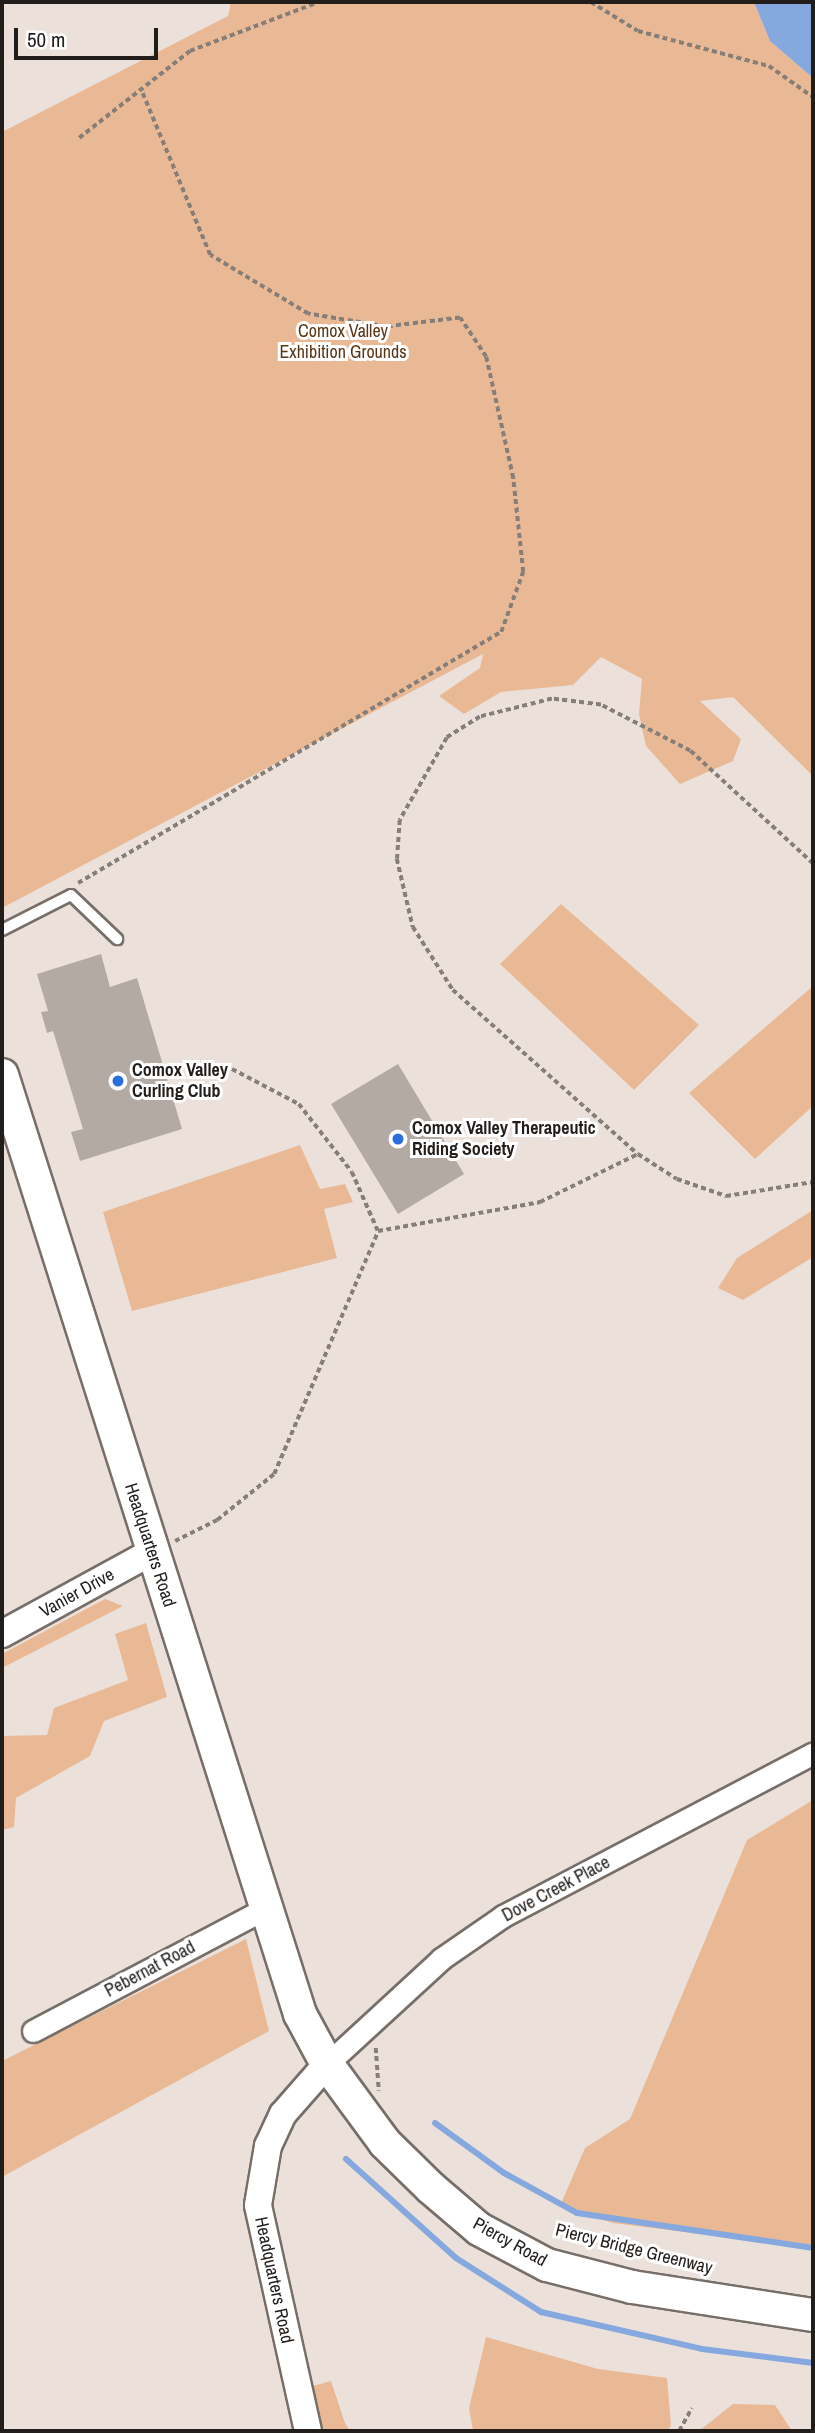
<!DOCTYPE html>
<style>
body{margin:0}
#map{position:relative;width:815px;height:2433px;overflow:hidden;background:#ebe1da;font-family:"Archivo Narrow",sans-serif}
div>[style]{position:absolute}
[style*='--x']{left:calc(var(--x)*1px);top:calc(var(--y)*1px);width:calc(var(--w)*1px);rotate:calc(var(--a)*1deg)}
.green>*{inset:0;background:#e9b995}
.water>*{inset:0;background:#85a8de}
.stream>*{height:6px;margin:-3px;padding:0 3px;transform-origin:3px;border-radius:3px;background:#85a8de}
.building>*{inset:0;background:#b3aaa3}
.path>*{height:3.5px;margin-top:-1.75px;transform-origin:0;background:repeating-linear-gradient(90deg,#857e79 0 5px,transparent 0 8.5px)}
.roads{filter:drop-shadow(2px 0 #776e68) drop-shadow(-2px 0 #776e68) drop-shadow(0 2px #776e68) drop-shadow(0 -2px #776e68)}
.service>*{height:10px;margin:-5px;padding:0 5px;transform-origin:5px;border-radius:5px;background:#fff}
.minor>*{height:21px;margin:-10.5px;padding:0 10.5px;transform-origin:10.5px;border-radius:10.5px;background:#fff}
.tertiary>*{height:26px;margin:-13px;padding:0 13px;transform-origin:13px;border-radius:13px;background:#fff}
.secondary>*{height:32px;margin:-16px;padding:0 16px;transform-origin:16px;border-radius:16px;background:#fff}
.dots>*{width:19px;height:19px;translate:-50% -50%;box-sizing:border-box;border:4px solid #fff;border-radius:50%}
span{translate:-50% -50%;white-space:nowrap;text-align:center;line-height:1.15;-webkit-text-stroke:6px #fff;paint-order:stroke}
.park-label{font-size:18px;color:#5b3514}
.poi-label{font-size:18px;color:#211d1b;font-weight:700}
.left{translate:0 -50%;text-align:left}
.street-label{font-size:18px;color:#211d1b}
.frame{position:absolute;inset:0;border:4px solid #211d1b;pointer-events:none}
.scale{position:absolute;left:14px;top:28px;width:144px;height:32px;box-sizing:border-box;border:4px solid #211d1b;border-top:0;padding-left:9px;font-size:21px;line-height:24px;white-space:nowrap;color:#211d1b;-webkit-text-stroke:5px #fff;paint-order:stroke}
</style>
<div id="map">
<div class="green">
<div style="clip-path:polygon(231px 2px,754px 2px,770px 41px,813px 78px,813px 776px,733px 697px,700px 701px,741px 739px,733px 761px,680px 784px,646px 746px,639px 714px,642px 679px,601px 657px,573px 685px,501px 692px,464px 714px,439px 696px,480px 668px,483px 654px,2px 908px,2px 132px,228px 16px)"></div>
<div style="clip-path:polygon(561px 904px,699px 1025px,634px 1090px,500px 964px)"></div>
<div style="clip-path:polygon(813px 986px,813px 1106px,755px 1159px,689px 1093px)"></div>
<div style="clip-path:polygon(300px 1145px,320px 1189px,345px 1184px,353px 1202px,324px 1209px,337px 1258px,132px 1311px,103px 1212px)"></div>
<div style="clip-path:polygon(813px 1210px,813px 1257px,743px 1300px,718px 1288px,737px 1258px)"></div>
<div style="clip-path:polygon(105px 1599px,123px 1606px,2px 1668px,2px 1654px)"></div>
<div style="clip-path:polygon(146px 1623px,167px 1697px,104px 1721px,90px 1756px,16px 1798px,14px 1827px,2px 1830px,2px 1736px,47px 1735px,54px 1708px,128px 1680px,115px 1634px)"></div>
<div style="clip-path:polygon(813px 1800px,813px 2248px,613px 2223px,560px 2206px,585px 2148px,630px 2119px,747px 1840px)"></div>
<div style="clip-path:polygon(246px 1939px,269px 2031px,2px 2177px,2px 2061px)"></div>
<div style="clip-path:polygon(486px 2337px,598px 2369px,667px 2378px,671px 2425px,668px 2431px,473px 2431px,469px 2408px)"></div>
<div style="clip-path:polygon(331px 2381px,345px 2423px,350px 2431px,321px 2431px,313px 2386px)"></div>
<div style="clip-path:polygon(733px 2404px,775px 2405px,792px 2431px,699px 2431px)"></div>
</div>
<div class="water">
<div style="clip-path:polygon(754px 2px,813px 2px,813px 78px,770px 41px)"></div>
</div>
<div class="stream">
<div style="--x:435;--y:2123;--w:85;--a:35.9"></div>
<div style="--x:504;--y:2173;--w:83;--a:28.7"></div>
<div style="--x:577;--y:2213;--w:239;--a:8.4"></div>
<div style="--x:346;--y:2159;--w:148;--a:42"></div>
<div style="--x:456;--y:2258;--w:101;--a:32.4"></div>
<div style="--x:541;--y:2312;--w:165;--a:12.9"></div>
<div style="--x:702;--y:2349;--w:112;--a:7.2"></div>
</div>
<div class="building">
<div style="clip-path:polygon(101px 954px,110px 987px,137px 978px,182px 1129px,80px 1161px,71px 1132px,83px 1129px,53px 1031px,47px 1033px,41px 1012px,48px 1011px,37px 974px)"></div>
<div style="clip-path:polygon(398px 1064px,464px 1174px,398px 1214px,331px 1104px)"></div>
</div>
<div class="path">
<div style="--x:591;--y:2;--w:55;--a:31.7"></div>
<div style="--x:638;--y:31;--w:136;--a:15"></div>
<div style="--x:769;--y:66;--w:54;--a:35.2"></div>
<div style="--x:79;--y:138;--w:141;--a:-38.1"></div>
<div style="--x:190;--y:51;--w:138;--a:-20.8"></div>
<div style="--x:813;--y:864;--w:167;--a:-137.4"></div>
<div style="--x:690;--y:751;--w:100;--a:-152.7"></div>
<div style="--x:601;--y:705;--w:49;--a:-173"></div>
<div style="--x:552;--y:699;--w:74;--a:166"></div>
<div style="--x:480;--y:717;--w:39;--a:148"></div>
<div style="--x:447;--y:738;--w:95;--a:119.8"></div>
<div style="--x:400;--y:820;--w:39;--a:94"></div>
<div style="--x:397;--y:859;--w:70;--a:76.8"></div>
<div style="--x:413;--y:927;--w:75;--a:57.6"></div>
<div style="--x:453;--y:990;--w:247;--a:41.6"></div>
<div style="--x:638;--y:1154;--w:46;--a:32.7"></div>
<div style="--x:677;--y:1179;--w:52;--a:19.1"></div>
<div style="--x:726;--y:1196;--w:88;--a:-9.1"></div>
<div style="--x:78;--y:883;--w:492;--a:-30.7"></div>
<div style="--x:501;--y:632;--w:64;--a:-69.9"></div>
<div style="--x:523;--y:572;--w:95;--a:-96.1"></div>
<div style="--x:513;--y:478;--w:124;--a:-102.6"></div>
<div style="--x:486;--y:357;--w:47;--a:-123.7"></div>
<div style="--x:460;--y:318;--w:75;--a:173.1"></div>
<div style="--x:386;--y:327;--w:79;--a:-170.5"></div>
<div style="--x:308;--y:314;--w:114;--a:-149"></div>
<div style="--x:210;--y:255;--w:179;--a:-112.7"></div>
<div style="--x:232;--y:1069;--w:76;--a:27.6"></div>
<div style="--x:299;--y:1104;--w:86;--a:52.1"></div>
<div style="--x:352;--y:1172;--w:64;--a:66.2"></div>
<div style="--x:175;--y:1541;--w:47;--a:-26.6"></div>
<div style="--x:217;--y:1520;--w:73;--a:-38.9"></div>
<div style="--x:274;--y:1474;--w:264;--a:-66.8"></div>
<div style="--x:378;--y:1231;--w:165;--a:-10.1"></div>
<div style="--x:540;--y:1202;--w:109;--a:-26.1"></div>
<div style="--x:376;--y:2048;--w:43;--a:86"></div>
<div style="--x:679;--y:2431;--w:26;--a:-61"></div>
</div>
<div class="roads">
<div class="service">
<div style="--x:2;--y:930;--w:77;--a:-26.9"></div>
<div style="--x:71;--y:895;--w:64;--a:43.7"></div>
</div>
<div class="minor">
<div style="--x:33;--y:2031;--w:266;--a:-27.8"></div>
<div style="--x:327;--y:2064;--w:155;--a:-42.6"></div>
<div style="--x:441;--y:1959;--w:75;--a:-34.7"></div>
<div style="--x:503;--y:1916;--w:350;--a:-27.7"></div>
</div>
<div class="tertiary">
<div style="--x:2;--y:1634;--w:171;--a:-28.7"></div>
<div style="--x:308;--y:2431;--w:231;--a:-102.5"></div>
<div style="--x:258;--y:2205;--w:60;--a:-80.4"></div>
<div style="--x:268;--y:2146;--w:35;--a:-65"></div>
<div style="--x:283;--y:2114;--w:67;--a:-48.7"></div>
</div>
<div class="secondary">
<div style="--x:2;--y:1075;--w:985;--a:72.39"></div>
<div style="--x:300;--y:2014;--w:57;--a:61.6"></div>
<div style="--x:327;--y:2064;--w:98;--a:53.7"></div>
<div style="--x:385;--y:2143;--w:64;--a:44.4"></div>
<div style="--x:431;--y:2188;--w:63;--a:40.5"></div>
<div style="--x:479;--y:2229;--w:77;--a:27.9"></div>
<div style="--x:547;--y:2265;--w:88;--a:14.5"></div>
<div style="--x:632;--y:2287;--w:183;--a:8.8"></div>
</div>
</div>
<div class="dots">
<div style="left:118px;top:1081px;background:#2970dc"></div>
<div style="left:398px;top:1139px;background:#2970dc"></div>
</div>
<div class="park-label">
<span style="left:343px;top:342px">Comox Valley<br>Exhibition Grounds</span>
</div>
<div class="poi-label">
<span class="left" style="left:132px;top:1081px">Comox Valley<br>Curling Club</span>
<span class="left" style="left:412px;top:1139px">Comox Valley Therapeutic<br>Riding Society</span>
</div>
<div class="street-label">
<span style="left:150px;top:1545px;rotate:72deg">Headquarters Road</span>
<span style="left:77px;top:1593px;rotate:-29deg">Vanier Drive</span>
<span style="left:556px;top:1889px;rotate:-28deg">Dove Creek Place</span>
<span style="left:150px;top:1969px;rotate:-28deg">Pebernat Road</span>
<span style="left:510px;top:2242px;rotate:29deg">Piercy Road</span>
<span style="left:634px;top:2249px;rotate:14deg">Piercy Bridge Greenway</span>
<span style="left:274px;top:2280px;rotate:78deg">Headquarters Road</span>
</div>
<div class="frame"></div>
<div class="scale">50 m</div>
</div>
